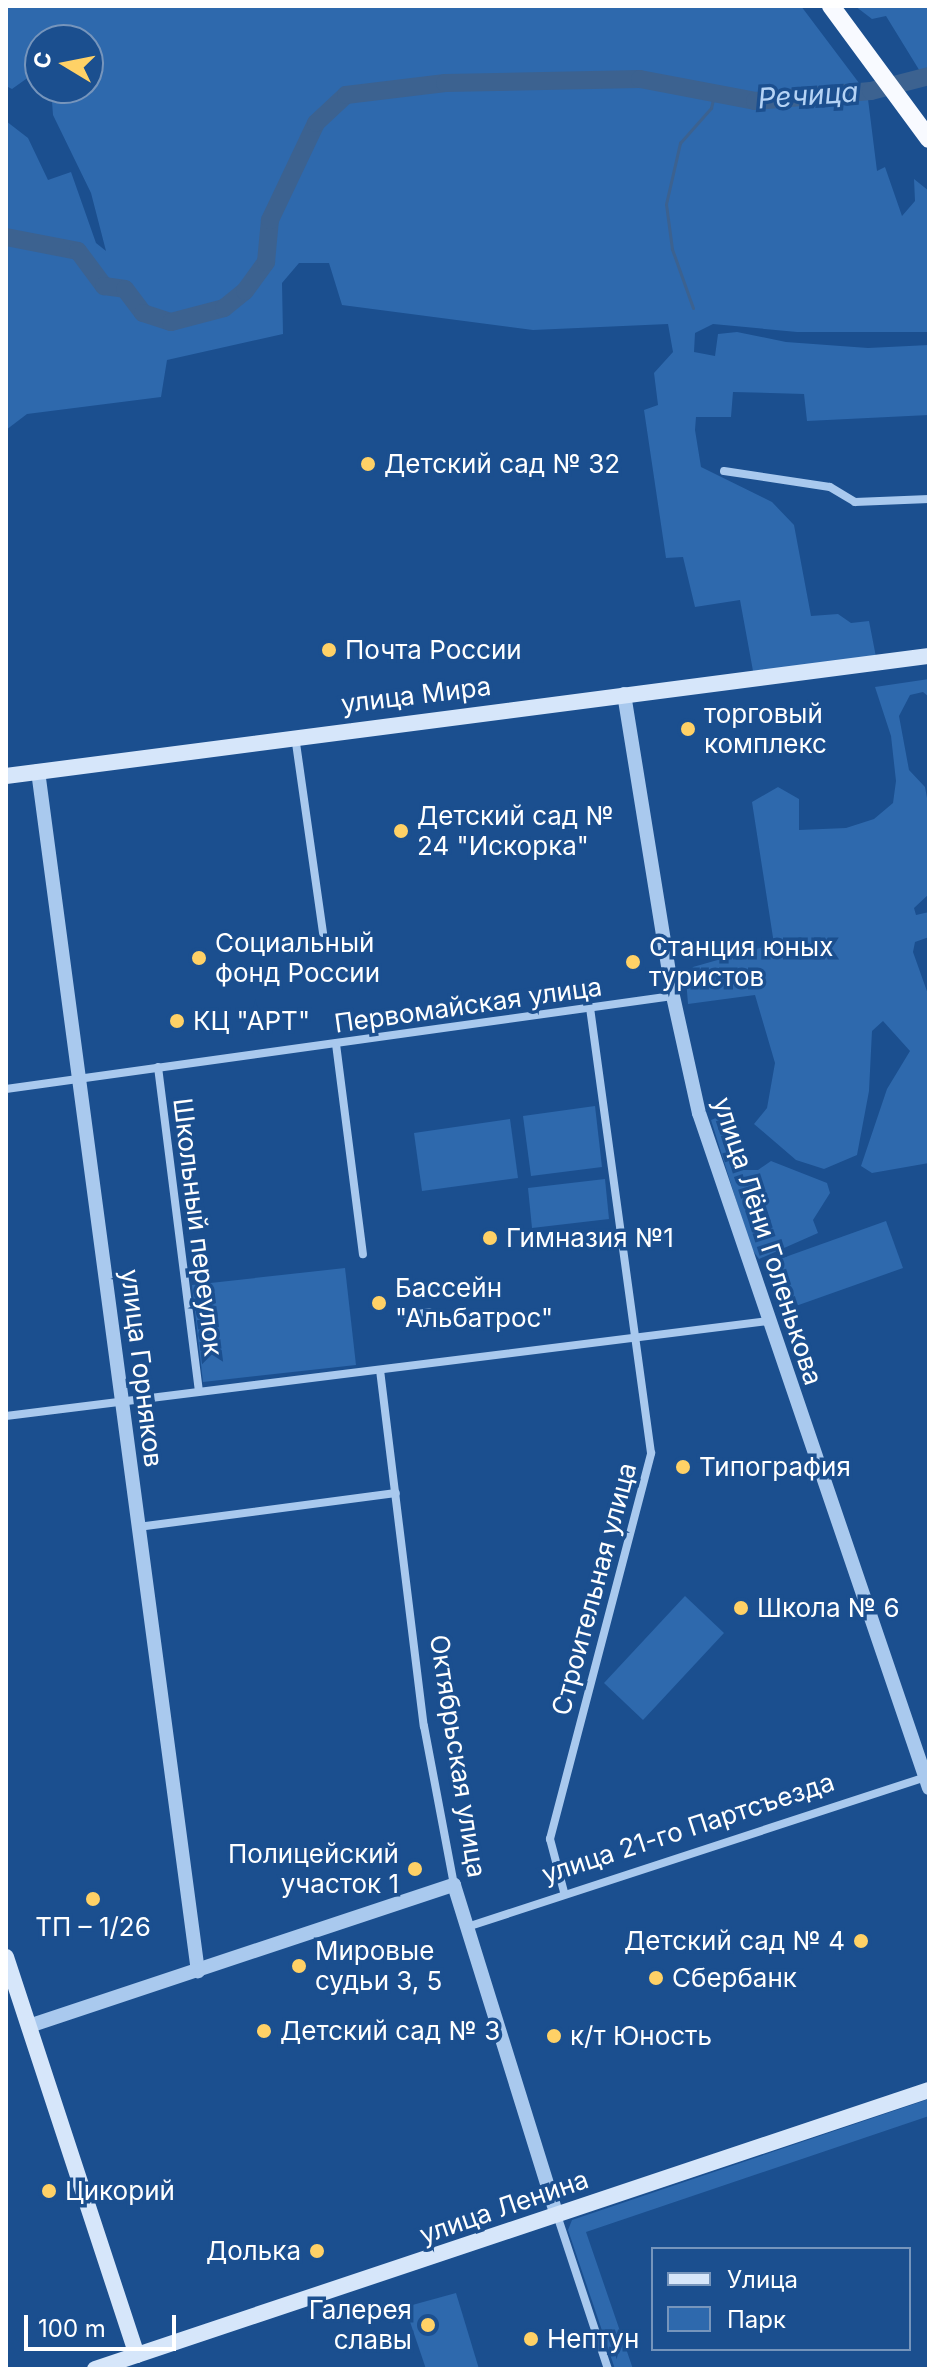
<!DOCTYPE html>
<meta charset="utf-8">
<style>
body{margin:0}
#map{position:relative;width:935px;height:2375px;overflow:hidden;background:#1b4f8f;font-family:Inter,sans-serif}
div>[style]{position:absolute}
[style*='--x']{left:calc(var(--x)*1px);top:calc(var(--y)*1px);width:calc(var(--w)*1px);rotate:calc(var(--a)*1deg)}
.green>*{inset:0;background:#2e69ad}
.stream>*{height:3px;margin:-1.5px;padding:0 1.5px;transform-origin:1.5px;border-radius:1.5px;background:#3c6290}
.river>*{height:18px;margin:-9px;padding:0 9px;transform-origin:9px;border-radius:9px;background:#3c6290}
.pedestrian>*{height:7px;margin:-3.5px;padding:0 3.5px;transform-origin:3.5px;border-radius:3.5px;background:#a9c9ee}
.minor>*{height:8px;margin:-4px;padding:0 4px;transform-origin:4px;border-radius:4px;background:#a9c9ee}
.tertiary>*{height:14px;margin:-7px;padding:0 7px;transform-origin:7px;border-radius:7px;background:#a9c9ee}
.secondary>*{height:16px;margin:-8px;padding:0 8px;transform-origin:8px;border-radius:8px;background:#d6e6fa}
.trunk>*{height:18px;margin:-9px;padding:0 9px;transform-origin:9px;border-radius:9px;background:#f8faff}
.dots>*{width:22px;height:22px;translate:-50% -50%;box-sizing:border-box;border:4px solid #1b4f8f;border-radius:50%}
span{translate:-50% -50%;white-space:nowrap;text-align:center;line-height:1.15;-webkit-text-stroke:7px #1b4f8f;paint-order:stroke}
.poi-label{font-size:26px;color:#fff}
.left{translate:0 -50%;text-align:left}
.right{translate:-100% -50%;text-align:right}
.street-label{font-size:26px;color:#fff}
.water-label{font-size:28px;color:#b5d3f5;font-style:italic}
.frame{position:absolute;inset:0;border:8px solid #fff;pointer-events:none}
.legend{position:absolute;left:651px;top:2247px;width:260px;height:104px;box-sizing:border-box;background:#1b4f8f;border:2px solid #7695bc;margin:0;padding:10px 14px;list-style:none;font-size:24px;color:#fff}
.legend li{display:flex;align-items:center;gap:16px;height:40px}
.legend b{width:40px;border:2px solid #7695bc}
.north{position:absolute;left:24px;top:24px;width:80px;height:80px;box-sizing:border-box;background:#1b4f8f;border:2px solid #7695bc;border-radius:50%;rotate:280deg;font-size:22px;font-weight:700;line-height:32px;text-align:center;color:#fff}
.north::after{content:'';display:block;margin:auto;width:28px;height:36px;background:#ffd166;clip-path:polygon(50% 0,100% 100%,50% 72%,0 100%)}
.scale{position:absolute;left:24px;top:2315px;width:152px;height:36px;box-sizing:border-box;border:4px solid #fff;border-top:0;padding-left:10px;font-size:24px;line-height:28px;white-space:nowrap;color:#fff;-webkit-text-stroke:6px #1b4f8f;paint-order:stroke}
</style>
<div id="map">
<div class="green">
<div style="clip-path:polygon(6px 6px,801px 6px,859px 83px,833px 98px,868px 99px,877px 171px,885px 167px,902px 216px,915px 201px,914px 179px,929px 191px,929px 332px,797px 332px,713px 324px,695px 333px,694px 352px,715px 356px,718px 334px,737px 332px,786px 342px,868px 348px,929px 345px,929px 415px,807px 421px,804px 394px,733px 392px,731px 417px,696px 417px,695px 430px,701px 467px,772px 502px,794px 525px,811px 616px,838px 614px,851px 623px,869px 621px,876px 657px,753px 671px,740px 600px,695px 607px,683px 557px,666px 558px,644px 410px,658px 405px,654px 373px,673px 352px,668px 324px,533px 330px,342px 305px,329px 263px,299px 263px,282px 283px,283px 334px,167px 360px,161px 397px,27px 414px,6px 430px,6px 121px,28px 138px,48px 180px,71px 172px,96px 243px,106px 251px,91px 193px,53px 115px,51px 88px,88px 88px,88px 40px,40px 40px,40px 69px,12px 89px,6px 86px)"></div>
<div style="clip-path:polygon(855px 6px,929px 6px,929px 86px,886px 16px,872px 19px)"></div>
<div style="clip-path:polygon(929px 679px,929px 697px,923px 692px,910px 695px,899px 716px,909px 770px,925px 787px,929px 809px,929px 894px,914px 908px,916px 915px,929px 912px,929px 937px,915px 942px,913px 952px,929px 997px,929px 1163px,872px 1173px,861px 1166px,887px 1089px,910px 1051px,883px 1021px,872px 1031px,869px 1091px,857px 1155px,824px 1169px,796px 1160px,754px 1124px,767px 1108px,775px 1063px,755px 995px,688px 1004px,686px 979px,693px 967px,774px 944px,752px 802px,778px 787px,799px 799px,799px 830px,846px 828px,874px 819px,893px 803px,896px 781px,891px 736px,875px 687px)"></div>
<div style="clip-path:polygon(595px 1106px,602px 1167px,531px 1176px,523px 1116px)"></div>
<div style="clip-path:polygon(716px 1118px,728px 1129px,744px 1170px,758px 1170px,771px 1161px,827px 1183px,830px 1193px,813px 1220px,818px 1233px,759px 1259px,751px 1248px,711px 1120px)"></div>
<div style="clip-path:polygon(510px 1119px,518px 1178px,422px 1191px,414px 1133px)"></div>
<div style="clip-path:polygon(605px 1179px,609px 1219px,532px 1228px,528px 1188px)"></div>
<div style="clip-path:polygon(886px 1221px,903px 1268px,793px 1307px,777px 1260px)"></div>
<div style="clip-path:polygon(345px 1268px,356px 1365px,203px 1382px,192px 1285px)"></div>
<div style="clip-path:polygon(685px 1596px,724px 1633px,643px 1720px,604px 1683px)"></div>
<div style="clip-path:polygon(929px 2099px,929px 2116px,586px 2232px,633px 2369px,615px 2369px,568px 2230px,572px 2220px)"></div>
<div style="clip-path:polygon(456px 2293px,479px 2369px,426px 2369px,405px 2307px)"></div>
</div>
<div class="stream">
<div style="--x:693;--y:308;--w:63;--a:-109.6"></div>
<div style="--x:672;--y:249;--w:45;--a:-97.6"></div>
<div style="--x:666;--y:204;--w:63;--a:-77.1"></div>
<div style="--x:680;--y:143;--w:47;--a:-48.5"></div>
<div style="--x:711;--y:108;--w:13;--a:-77"></div>
</div>
<div class="river">
<div style="--x:6;--y:237;--w:73;--a:11"></div>
<div style="--x:78;--y:251;--w:44;--a:53.4"></div>
<div style="--x:104;--y:286;--w:21;--a:8"></div>
<div style="--x:125;--y:289;--w:30;--a:53"></div>
<div style="--x:143;--y:313;--w:29;--a:18"></div>
<div style="--x:171;--y:322;--w:55;--a:-14.8"></div>
<div style="--x:224;--y:308;--w:27;--a:-39"></div>
<div style="--x:245;--y:291;--w:36;--a:-54"></div>
<div style="--x:266;--y:262;--w:42;--a:-84.6"></div>
<div style="--x:270;--y:220;--w:107;--a:-64.6"></div>
<div style="--x:316;--y:123;--w:41;--a:-43"></div>
<div style="--x:346;--y:95;--w:100;--a:-6.9"></div>
<div style="--x:445;--y:83;--w:195;--a:-1.2"></div>
<div style="--x:640;--y:79;--w:117;--a:10.8"></div>
<div style="--x:755;--y:101;--w:116;--a:-4.9"></div>
<div style="--x:871;--y:91;--w:60;--a:-14.5"></div>
</div>
<div class="pedestrian">
<div style="--x:405;--y:1315;--w:24;--a:-9"></div>
</div>
<div class="minor">
<div style="--x:724;--y:471;--w:107;--a:8.6"></div>
<div style="--x:830;--y:487;--w:29;--a:31"></div>
<div style="--x:855;--y:502;--w:74;--a:-2.3"></div>
<div style="--x:295;--y:736;--w:199;--a:81.9"></div>
<div style="--x:336;--y:1044;--w:212;--a:82.7"></div>
<div style="--x:158;--y:1067;--w:327;--a:82.8"></div>
<div style="--x:6;--y:1089;--w:673;--a:-7.94"></div>
<div style="--x:380;--y:1370;--w:359;--a:83"></div>
<div style="--x:424;--y:1726;--w:162;--a:79.3"></div>
<div style="--x:6;--y:1416;--w:769;--a:-7.1"></div>
<div style="--x:138;--y:1527;--w:260;--a:-7.5"></div>
<div style="--x:564;--y:1892;--w:55;--a:-104.8"></div>
<div style="--x:550;--y:1839;--w:399;--a:-75.3"></div>
<div style="--x:651;--y:1453;--w:449;--a:-97.8"></div>
<div style="--x:467;--y:1927;--w:482;--a:-18.1"></div>
<div style="--x:557;--y:2215;--w:162;--a:71.7"></div>
</div>
<div class="tertiary">
<div style="--x:624;--y:694;--w:306;--a:80.8"></div>
<div style="--x:673;--y:996;--w:120;--a:77.5"></div>
<div style="--x:699;--y:1113;--w:713;--a:71.18"></div>
<div style="--x:38;--y:771;--w:1211;--a:82.41"></div>
<div style="--x:29;--y:2026;--w:448;--a:-18.4"></div>
<div style="--x:454;--y:1885;--w:346;--a:72.7"></div>
</div>
<div class="secondary">
<div style="--x:6;--y:776;--w:931;--a:-7.41"></div>
<div style="--x:6;--y:1957;--w:419;--a:71.8"></div>
<div style="--x:95;--y:2369;--w:879;--a:-18.5"></div>
</div>
<div class="trunk">
<div style="--x:831;--y:6;--w:165;--a:53.6"></div>
</div>
<div class="dots">
<div style="left:368px;top:464px;background:#ffd166"></div>
<div style="left:329px;top:650px;background:#ffd166"></div>
<div style="left:688px;top:729px;background:#ffd166"></div>
<div style="left:401px;top:831px;background:#ffd166"></div>
<div style="left:199px;top:958px;background:#ffd166"></div>
<div style="left:633px;top:962px;background:#ffd166"></div>
<div style="left:177px;top:1021px;background:#ffd166"></div>
<div style="left:490px;top:1238px;background:#ffd166"></div>
<div style="left:379px;top:1303px;background:#ffd166"></div>
<div style="left:683px;top:1467px;background:#ffd166"></div>
<div style="left:741px;top:1608px;background:#ffd166"></div>
<div style="left:415px;top:1869px;background:#ffd166"></div>
<div style="left:93px;top:1899px;background:#ffd166"></div>
<div style="left:861px;top:1941px;background:#ffd166"></div>
<div style="left:299px;top:1966px;background:#ffd166"></div>
<div style="left:656px;top:1978px;background:#ffd166"></div>
<div style="left:264px;top:2031px;background:#ffd166"></div>
<div style="left:554px;top:2036px;background:#ffd166"></div>
<div style="left:49px;top:2191px;background:#ffd166"></div>
<div style="left:317px;top:2251px;background:#ffd166"></div>
<div style="left:428px;top:2325px;background:#ffd166"></div>
<div style="left:531px;top:2339px;background:#ffd166"></div>
</div>
<div class="poi-label">
<span class="left" style="left:384px;top:464px">Детский сад № 32</span>
<span class="left" style="left:345px;top:650px">Почта России</span>
<span class="left" style="left:704px;top:729px">торговый<br>комплекс</span>
<span class="left" style="left:417px;top:831px">Детский сад №<br>24 "Искорка"</span>
<span class="left" style="left:215px;top:958px">Социальный<br>фонд России</span>
<span class="left" style="left:649px;top:962px">Станция юных<br>туристов</span>
<span class="left" style="left:193px;top:1021px">КЦ "АРТ"</span>
<span class="left" style="left:506px;top:1238px">Гимназия №1</span>
<span class="left" style="left:395px;top:1303px">Бассейн<br>"Альбатрос"</span>
<span class="left" style="left:699px;top:1467px">Типография</span>
<span class="left" style="left:757px;top:1608px">Школа № 6</span>
<span class="right" style="left:399px;top:1869px">Полицейский<br>участок 1</span>
<span style="left:93px;top:1927px">ТП – 1/26</span>
<span class="right" style="left:845px;top:1941px">Детский сад № 4</span>
<span class="left" style="left:315px;top:1966px">Мировые<br>судьи 3, 5</span>
<span class="left" style="left:672px;top:1978px">Сбербанк</span>
<span class="left" style="left:280px;top:2031px">Детский сад № 3</span>
<span class="left" style="left:570px;top:2036px">к/т Юность</span>
<span class="left" style="left:65px;top:2191px">Цикорий</span>
<span class="right" style="left:301px;top:2251px">Долька</span>
<span class="right" style="left:412px;top:2325px">Галерея<br>славы</span>
<span class="left" style="left:547px;top:2339px">Нептун</span>
</div>
<div class="street-label">
<span style="left:416px;top:695px;rotate:-7deg">улица Мира</span>
<span style="left:468px;top:1005px;rotate:-8deg">Первомайская улица</span>
<span style="left:198px;top:1227px;rotate:83deg">Школьный переулок</span>
<span style="left:768px;top:1241px;rotate:72deg">улица Лёни Голенькова</span>
<span style="left:142px;top:1368px;rotate:83deg">улица Горняков</span>
<span style="left:594px;top:1589px;rotate:-75deg">Строительная улица</span>
<span style="left:458px;top:1756px;rotate:81deg">Октябрьская улица</span>
<span style="left:688px;top:1828px;rotate:-18deg">улица 21-го Партсъезда</span>
<span style="left:504px;top:2207px;rotate:-19deg">улица Ленина</span>
</div>
<div class="water-label">
<span style="left:808px;top:95px;rotate:-4deg">Речица</span>
</div>
<div class="frame"></div>
<ul class="legend">
<li><b style="height:10px;background:#d6e6fa"></b>Улица</li>
<li><b style="height:22px;background:#2e69ad"></b>Парк</li>
</ul>
<div class="north">С</div>
<div class="scale">100 m</div>
</div>
